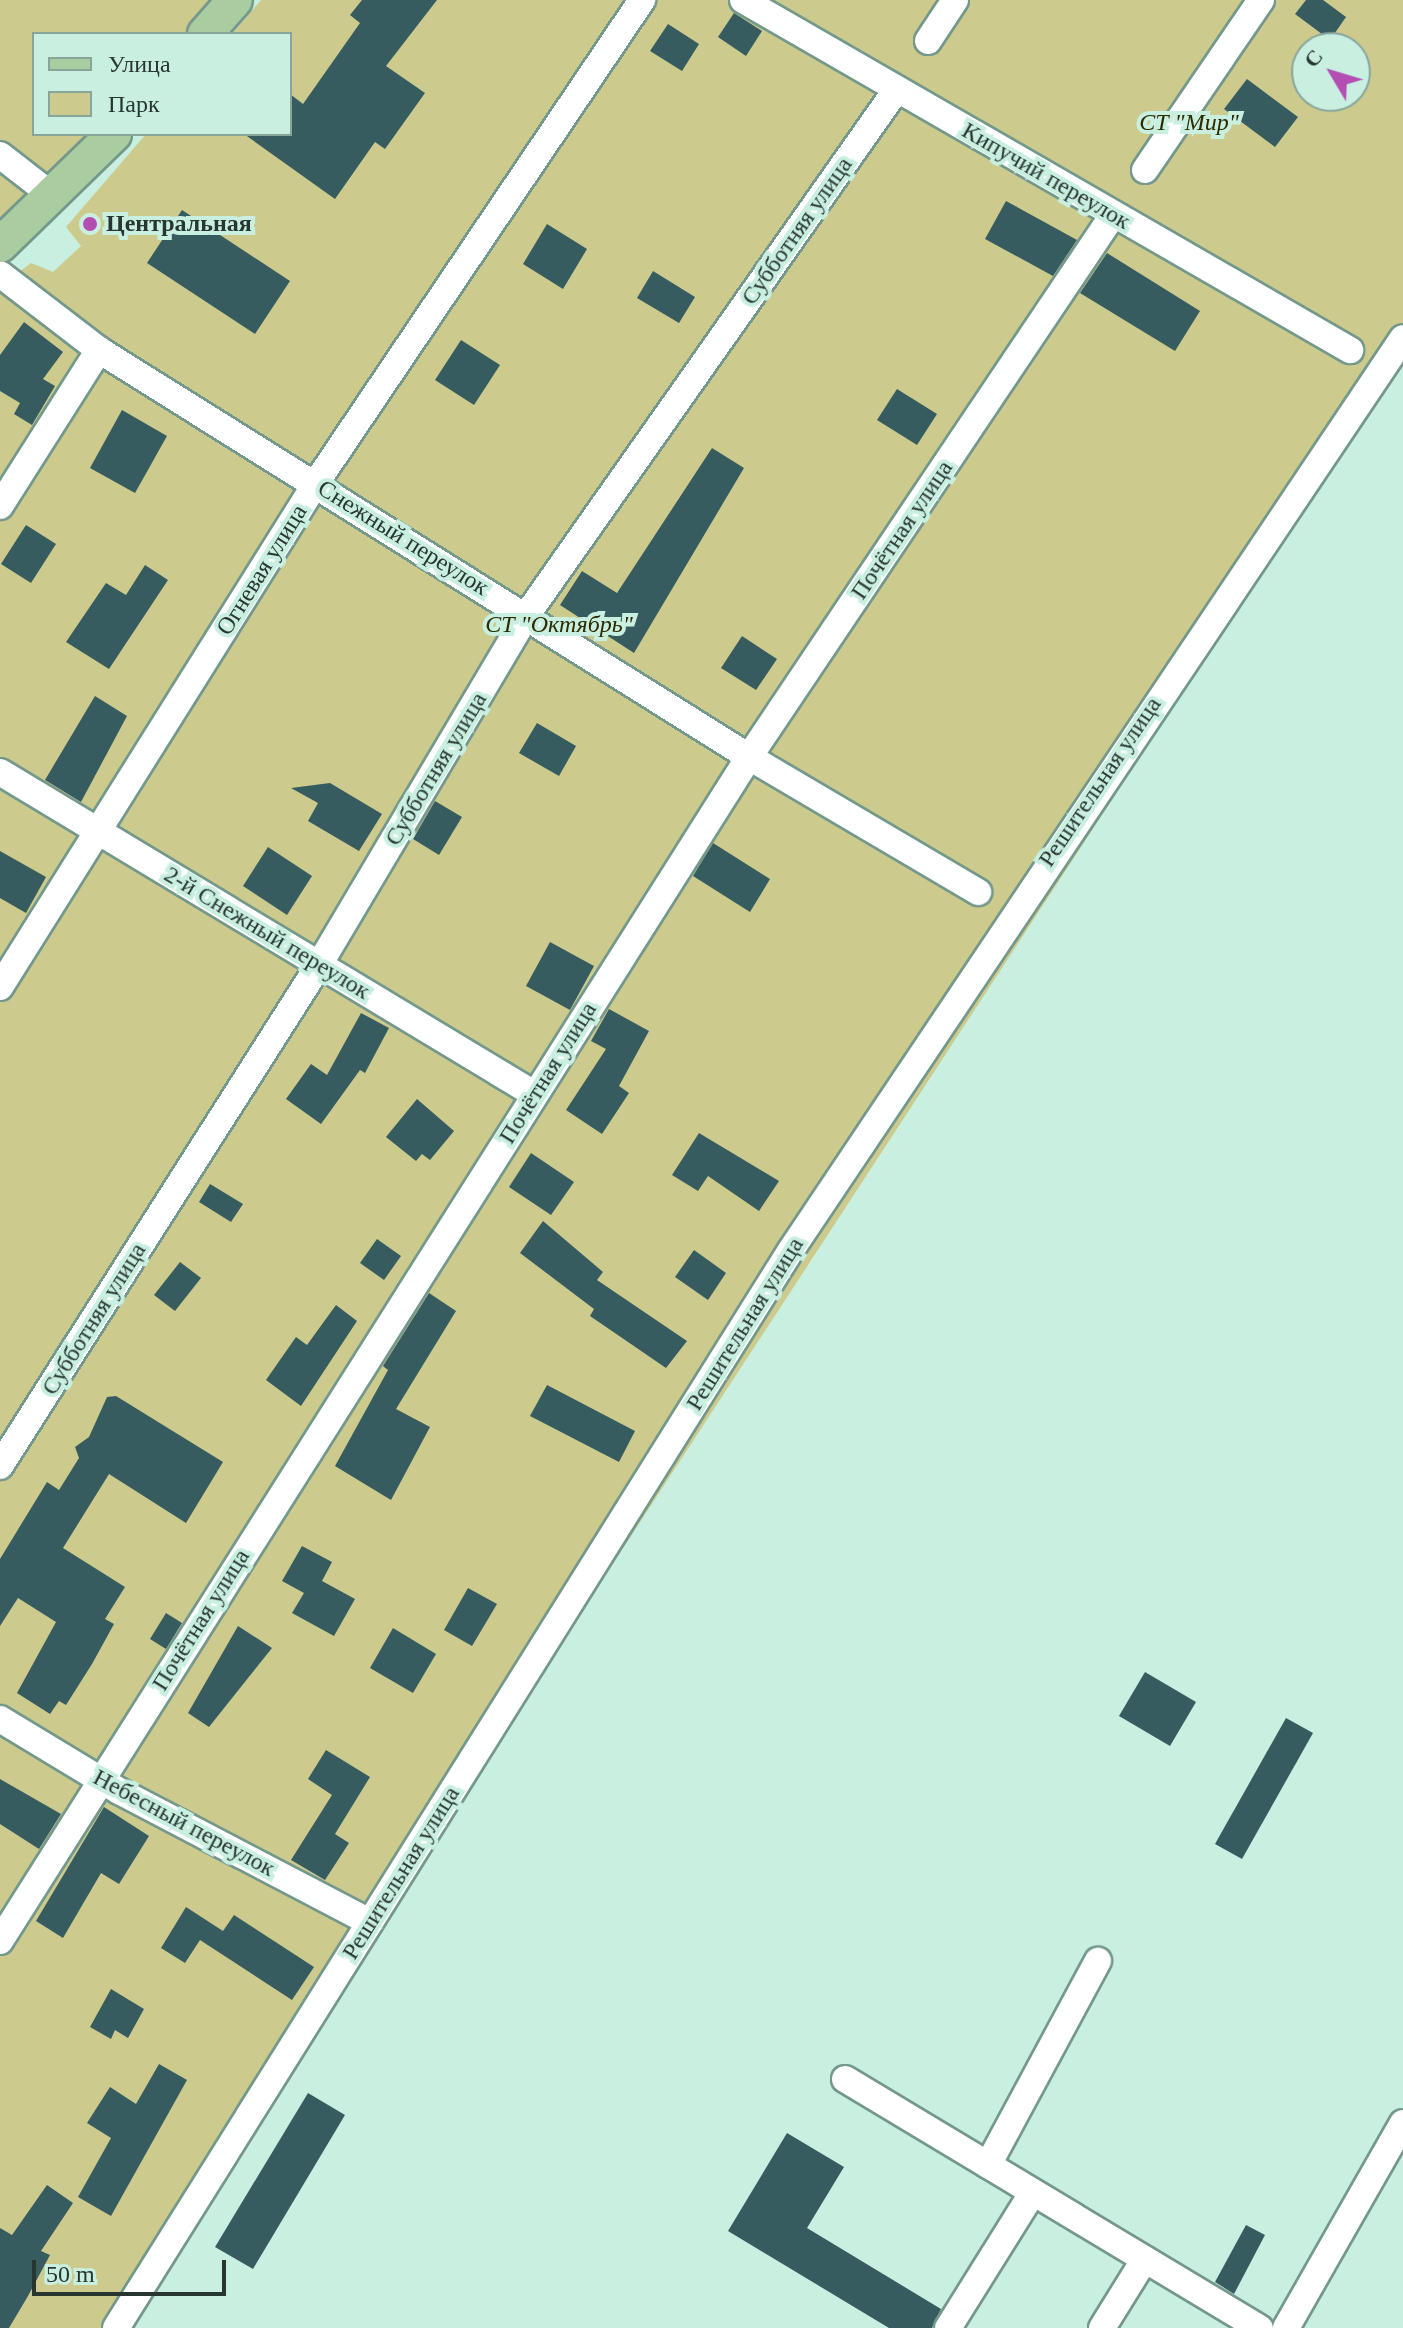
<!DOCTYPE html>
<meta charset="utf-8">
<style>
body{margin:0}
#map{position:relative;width:1403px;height:2328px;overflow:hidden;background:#c9efe1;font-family:Georgia,serif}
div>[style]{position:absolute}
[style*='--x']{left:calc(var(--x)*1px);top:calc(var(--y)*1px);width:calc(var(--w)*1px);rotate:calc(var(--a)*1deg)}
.green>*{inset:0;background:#cccb8d}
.building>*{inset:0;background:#365c5f}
.roads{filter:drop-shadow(2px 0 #74988b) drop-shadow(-2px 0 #74988b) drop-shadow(0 2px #74988b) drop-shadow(0 -2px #74988b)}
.minor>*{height:26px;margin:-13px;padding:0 13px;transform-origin:13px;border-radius:13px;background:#fff}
.major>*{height:34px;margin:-17px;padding:0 17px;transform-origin:17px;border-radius:17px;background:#aacca1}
.dots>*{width:22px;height:22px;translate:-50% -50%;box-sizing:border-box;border:4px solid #c9efe1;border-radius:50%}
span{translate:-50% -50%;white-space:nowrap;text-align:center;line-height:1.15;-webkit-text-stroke:8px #c9efe1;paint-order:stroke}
.park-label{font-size:24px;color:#2d2b00;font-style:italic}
.street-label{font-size:24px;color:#283631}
.poi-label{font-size:24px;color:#283631;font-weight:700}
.left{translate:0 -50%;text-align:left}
.legend{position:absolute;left:32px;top:32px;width:260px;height:104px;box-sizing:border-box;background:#c9efe1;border:2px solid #89a59b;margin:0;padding:10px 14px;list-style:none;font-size:24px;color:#283631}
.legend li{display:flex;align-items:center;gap:16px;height:40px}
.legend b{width:40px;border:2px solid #89a59b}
.north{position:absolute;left:1291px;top:32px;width:80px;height:80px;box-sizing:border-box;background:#c9efe1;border:2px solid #89a59b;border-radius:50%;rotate:308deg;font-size:22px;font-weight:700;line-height:32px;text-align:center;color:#283631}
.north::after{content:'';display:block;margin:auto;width:28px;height:36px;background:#b44eb2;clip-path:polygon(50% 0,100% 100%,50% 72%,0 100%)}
.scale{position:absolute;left:32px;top:2260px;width:194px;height:36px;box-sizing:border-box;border:4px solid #283631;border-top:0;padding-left:10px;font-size:24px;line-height:28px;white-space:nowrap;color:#283631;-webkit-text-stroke:6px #c9efe1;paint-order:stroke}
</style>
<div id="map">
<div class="green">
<div style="clip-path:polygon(0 0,236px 0,205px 34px,34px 34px,34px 134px,115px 134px,0 242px)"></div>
<div style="clip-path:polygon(evenodd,261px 0,1403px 0,1403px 354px,565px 1637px,128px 2328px,0 2328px,0 286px,31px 263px,53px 272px,81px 246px,66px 227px,146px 134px,290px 134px,290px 34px,232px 34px,261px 0,1307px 48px,1355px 48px,1355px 96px,1307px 96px,1307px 48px)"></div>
</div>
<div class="building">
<div style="clip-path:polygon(362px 0,437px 0,386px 66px,425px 93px,385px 149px,375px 142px,335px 199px,244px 134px,290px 134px,290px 94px,303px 104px,360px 23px,350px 15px)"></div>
<div style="clip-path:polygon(1306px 0,1323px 0,1346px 17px,1330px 40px,1295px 14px)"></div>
<div style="clip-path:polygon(734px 13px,762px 31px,746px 56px,718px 37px)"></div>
<div style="clip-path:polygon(668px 24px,699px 44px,682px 71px,650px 51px)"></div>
<div style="clip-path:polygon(1247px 79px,1298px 117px,1275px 147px,1224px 109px)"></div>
<div style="clip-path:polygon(1006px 201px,1077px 240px,1053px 276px,985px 239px)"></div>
<div style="clip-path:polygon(182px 210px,290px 281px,255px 334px,147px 263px)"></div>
<div style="clip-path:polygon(547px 224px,587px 249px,563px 289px,523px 264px)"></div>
<div style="clip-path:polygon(1107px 253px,1200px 311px,1175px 351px,1080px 293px)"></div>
<div style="clip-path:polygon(653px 271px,695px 297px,679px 323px,637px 298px)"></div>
<div style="clip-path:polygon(24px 322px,63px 352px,43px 379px,55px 386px,32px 425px,14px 414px,20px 403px,0 391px,0 355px)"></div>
<div style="clip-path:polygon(461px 340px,500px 365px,474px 405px,435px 380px)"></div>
<div style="clip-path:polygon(897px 389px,937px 414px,917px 445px,877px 420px)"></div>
<div style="clip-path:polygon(122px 410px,167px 436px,135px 493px,90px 468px)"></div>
<div style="clip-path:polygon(712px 448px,744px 468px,634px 653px,560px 605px,582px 571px,617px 593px)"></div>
<div style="clip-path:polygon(26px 525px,56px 544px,31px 583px,1px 564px)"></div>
<div style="clip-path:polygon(145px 565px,168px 580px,109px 669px,66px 642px,106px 583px,126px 595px)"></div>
<div style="clip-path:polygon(742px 636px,777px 659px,756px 690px,721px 668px)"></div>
<div style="clip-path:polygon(95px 696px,127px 716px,81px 802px,45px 780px)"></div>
<div style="clip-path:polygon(537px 723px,576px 746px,559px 776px,519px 753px)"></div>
<div style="clip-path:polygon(330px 783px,382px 814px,359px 851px,308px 821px,318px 803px,291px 788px)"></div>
<div style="clip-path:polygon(435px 801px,462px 817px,439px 855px,413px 839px)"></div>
<div style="clip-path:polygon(713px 843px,770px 879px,750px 912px,693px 876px)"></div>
<div style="clip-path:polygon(268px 847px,312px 876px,287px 915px,243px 886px)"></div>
<div style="clip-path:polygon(0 851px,46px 877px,26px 913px,0 898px)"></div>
<div style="clip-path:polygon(550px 942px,594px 966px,570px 1010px,526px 986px)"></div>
<div style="clip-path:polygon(609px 1009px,649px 1031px,619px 1086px,629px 1093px,602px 1134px,566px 1110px,606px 1049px,591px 1041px)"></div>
<div style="clip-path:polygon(361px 1013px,389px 1028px,365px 1073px,360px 1070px,321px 1124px,286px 1099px,311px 1064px,327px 1075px)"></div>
<div style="clip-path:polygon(417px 1099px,454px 1131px,430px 1160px,422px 1154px,416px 1161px,386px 1137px)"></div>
<div style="clip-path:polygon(699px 1133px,779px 1181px,759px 1211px,708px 1176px,698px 1191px,672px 1175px)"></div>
<div style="clip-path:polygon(531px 1153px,574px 1182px,551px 1215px,509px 1187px)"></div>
<div style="clip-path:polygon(210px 1184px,243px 1204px,231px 1222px,199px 1202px)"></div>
<div style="clip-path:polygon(543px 1221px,603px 1272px,597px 1280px,687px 1341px,666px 1368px,590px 1316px,594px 1309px,520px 1253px)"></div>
<div style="clip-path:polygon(377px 1239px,401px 1256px,384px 1280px,360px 1263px)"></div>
<div style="clip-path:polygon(694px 1250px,726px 1273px,708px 1300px,675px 1277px)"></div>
<div style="clip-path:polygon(180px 1262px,201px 1278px,175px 1311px,154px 1295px)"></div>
<div style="clip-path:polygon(429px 1293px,456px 1311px,396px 1409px,430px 1427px,391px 1500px,335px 1466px,388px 1370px,383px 1366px)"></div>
<div style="clip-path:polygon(336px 1305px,357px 1321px,301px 1406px,266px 1380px,296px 1337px,307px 1345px)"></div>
<div style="clip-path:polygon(547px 1385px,635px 1431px,619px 1462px,530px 1416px)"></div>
<div style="clip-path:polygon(116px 1396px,223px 1462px,186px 1523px,109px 1474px,63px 1548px,125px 1587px,105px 1619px,114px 1624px,92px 1664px,66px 1705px,59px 1701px,50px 1714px,17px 1693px,56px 1622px,18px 1598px,0 1626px,0 1559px,47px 1482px,59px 1490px,79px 1458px,75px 1447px,89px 1437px,107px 1397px)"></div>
<div style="clip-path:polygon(302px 1546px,332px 1562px,322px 1581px,355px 1599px,334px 1636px,292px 1613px,304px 1593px,282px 1581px)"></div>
<div style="clip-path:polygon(468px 1588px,497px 1604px,472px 1646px,444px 1630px)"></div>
<div style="clip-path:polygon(166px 1613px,182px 1623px,166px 1649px,150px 1639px)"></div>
<div style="clip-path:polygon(238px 1626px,272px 1648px,209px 1727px,188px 1713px)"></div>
<div style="clip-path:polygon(393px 1628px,436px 1654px,413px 1693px,370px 1668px)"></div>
<div style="clip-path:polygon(1145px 1672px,1196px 1702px,1170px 1746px,1119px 1716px)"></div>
<div style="clip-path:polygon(1286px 1718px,1313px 1733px,1242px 1859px,1215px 1844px)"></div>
<div style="clip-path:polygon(326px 1750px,370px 1777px,335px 1834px,349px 1843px,325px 1880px,291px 1860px,332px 1795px,308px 1779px)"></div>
<div style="clip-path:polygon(0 1779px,61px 1814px,39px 1849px,0 1824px)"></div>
<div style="clip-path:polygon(104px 1807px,149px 1836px,119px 1884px,101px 1873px,63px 1938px,36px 1921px)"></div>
<div style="clip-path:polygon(186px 1907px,223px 1931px,234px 1915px,314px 1967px,292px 2000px,200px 1940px,185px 1963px,161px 1948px)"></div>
<div style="clip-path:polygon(111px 1989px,144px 2009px,128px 2038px,115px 2030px,111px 2039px,90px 2027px)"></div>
<div style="clip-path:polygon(159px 2064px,187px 2080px,111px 2216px,78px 2197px,111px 2138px,87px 2123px,110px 2087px,136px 2104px)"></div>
<div style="clip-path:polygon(308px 2093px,345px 2115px,253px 2269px,215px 2247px)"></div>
<div style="clip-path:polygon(787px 2133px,844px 2167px,807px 2228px,941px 2309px,932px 2328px,889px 2328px,728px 2231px)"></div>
<div style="clip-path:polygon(47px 2185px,73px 2203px,41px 2251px,50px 2255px,28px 2296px,9px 2328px,0 2328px,0 2228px,12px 2235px)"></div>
<div style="clip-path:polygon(1246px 2225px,1265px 2235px,1234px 2294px,1215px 2282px)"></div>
</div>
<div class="roads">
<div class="minor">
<div style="--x:743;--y:0;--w:701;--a:29.97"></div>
<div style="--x:928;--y:41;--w:49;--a:-56.6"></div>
<div style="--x:0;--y:155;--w:68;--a:37.9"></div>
<div style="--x:1145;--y:170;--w:206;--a:-55.7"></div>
<div style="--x:0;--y:274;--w:125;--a:37.5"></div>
<div style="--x:99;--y:350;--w:767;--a:32.05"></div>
<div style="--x:749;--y:757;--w:266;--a:30.5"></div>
<div style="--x:0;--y:506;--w:185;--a:-57.6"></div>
<div style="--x:0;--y:772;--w:624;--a:31.09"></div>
<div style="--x:0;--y:987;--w:595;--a:-57.91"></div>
<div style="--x:316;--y:483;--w:583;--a:-55.98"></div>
<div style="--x:0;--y:1466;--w:594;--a:-57.51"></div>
<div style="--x:319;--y:965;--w:406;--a:-59.3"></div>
<div style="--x:526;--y:616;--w:644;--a:-54.86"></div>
<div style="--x:0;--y:1719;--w:139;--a:31.2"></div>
<div style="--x:119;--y:1791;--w:283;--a:27.6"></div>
<div style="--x:0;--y:1941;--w:1401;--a:-57.68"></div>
<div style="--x:749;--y:757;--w:653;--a:-56.12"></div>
<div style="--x:845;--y:2079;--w:484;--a:31"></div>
<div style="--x:988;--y:2165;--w:232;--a:-61.7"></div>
<div style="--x:116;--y:2328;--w:1272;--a:-57.95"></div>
<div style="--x:791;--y:1250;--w:1098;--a:-56.14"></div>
<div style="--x:948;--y:2328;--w:160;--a:-58"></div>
<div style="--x:1102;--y:2328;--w:81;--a:-58.1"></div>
<div style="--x:1286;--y:2328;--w:236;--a:-60.3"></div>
</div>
<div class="major">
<div style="--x:205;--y:34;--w:45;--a:-48.6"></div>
<div style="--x:0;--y:245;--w:159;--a:-44.2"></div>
</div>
</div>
<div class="dots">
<div style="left:90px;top:224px;background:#b44eb2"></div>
</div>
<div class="park-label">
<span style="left:1189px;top:123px">СТ "Мир"</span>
<span style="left:559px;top:625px">СТ "Октябрь"</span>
</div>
<div class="street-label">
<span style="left:1046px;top:176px;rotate:30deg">Кипучий переулок</span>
<span style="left:797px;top:231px;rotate:-55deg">Субботняя улица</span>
<span style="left:902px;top:530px;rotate:-56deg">Почётная улица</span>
<span style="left:403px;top:538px;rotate:32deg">Снежный переулок</span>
<span style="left:262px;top:570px;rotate:-58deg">Огневая улица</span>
<span style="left:436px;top:769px;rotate:-59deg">Субботняя улица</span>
<span style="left:1100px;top:782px;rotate:-56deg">Решительная улица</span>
<span style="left:267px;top:933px;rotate:31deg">2-й Снежный переулок</span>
<span style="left:548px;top:1073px;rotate:-58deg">Почётная улица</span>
<span style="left:94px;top:1319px;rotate:-58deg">Субботняя улица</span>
<span style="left:745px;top:1324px;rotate:-58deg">Решительная улица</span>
<span style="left:201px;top:1620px;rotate:-58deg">Почётная улица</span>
<span style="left:184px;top:1823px;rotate:28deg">Небесный переулок</span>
<span style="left:401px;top:1873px;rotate:-58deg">Решительная улица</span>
</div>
<div class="poi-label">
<span class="left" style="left:106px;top:224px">Центральная</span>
</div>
<ul class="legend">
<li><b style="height:10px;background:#aacca1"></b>Улица</li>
<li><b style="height:22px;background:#cccb8d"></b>Парк</li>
</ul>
<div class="north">С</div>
<div class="scale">50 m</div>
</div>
